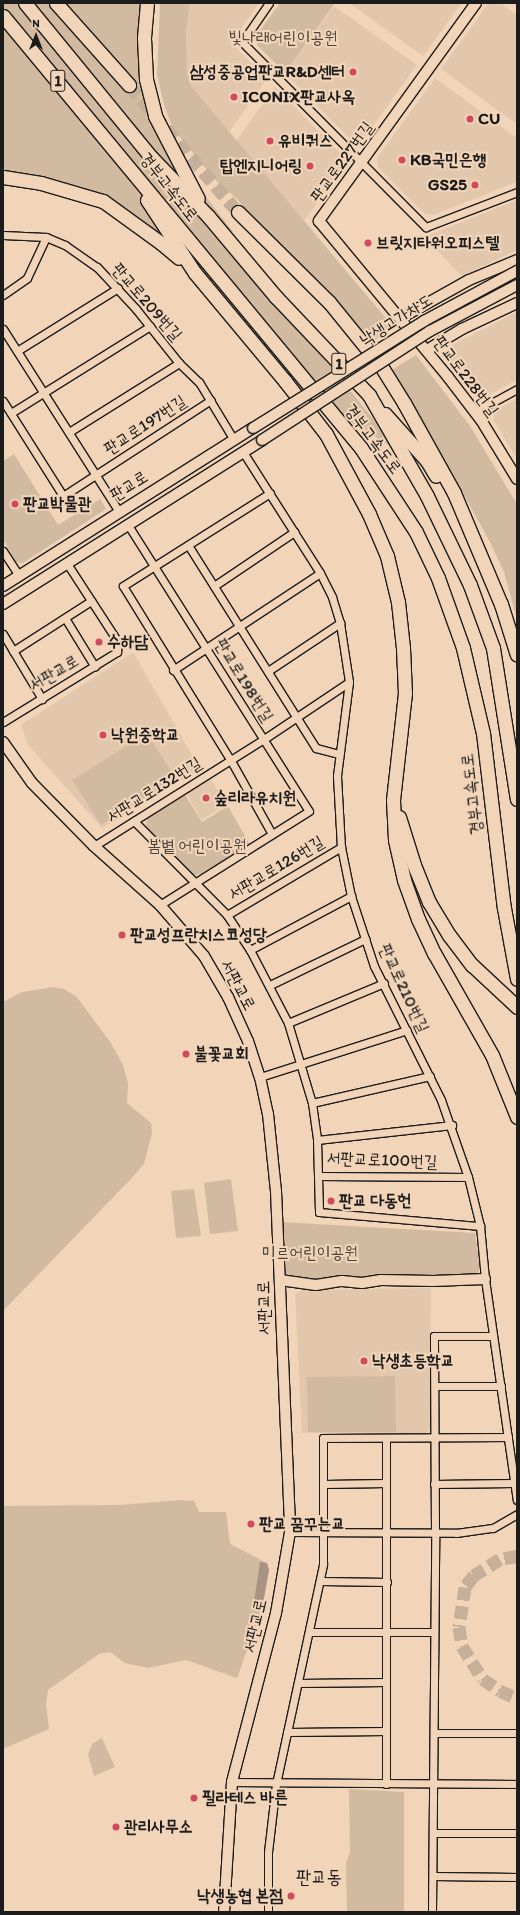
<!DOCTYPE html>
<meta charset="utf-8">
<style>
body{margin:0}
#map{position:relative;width:520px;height:1915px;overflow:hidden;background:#f2d5b8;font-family:Itim,"Poor Story",sans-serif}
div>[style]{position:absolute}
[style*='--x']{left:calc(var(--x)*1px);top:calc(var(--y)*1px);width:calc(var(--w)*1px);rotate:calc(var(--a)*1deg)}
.built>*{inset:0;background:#e2c7ad}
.green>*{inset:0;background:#d2baa1}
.water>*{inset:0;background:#a69381}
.highway-tunnel>*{height:13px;margin-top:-6.5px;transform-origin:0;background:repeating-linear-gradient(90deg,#c7b099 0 13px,transparent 0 19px)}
.roads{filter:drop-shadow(1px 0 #1c1c1c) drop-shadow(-1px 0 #1c1c1c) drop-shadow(0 1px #1c1c1c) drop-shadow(0 -1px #1c1c1c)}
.street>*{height:7px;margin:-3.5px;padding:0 3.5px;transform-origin:3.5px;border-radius:3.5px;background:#f2d5b8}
.secondary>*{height:10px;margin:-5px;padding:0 5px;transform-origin:5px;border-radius:5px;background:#f2d5b8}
.highway>*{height:13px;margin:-6.5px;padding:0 6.5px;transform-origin:6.5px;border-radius:6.5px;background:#f2d5b8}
.bridges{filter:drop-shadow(1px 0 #1c1c1c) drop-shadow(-1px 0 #1c1c1c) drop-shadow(0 1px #1c1c1c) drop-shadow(0 -1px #1c1c1c)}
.secondary-bridge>*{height:10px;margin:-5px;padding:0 5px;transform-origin:5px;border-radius:5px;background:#f2d5b8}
.dots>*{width:11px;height:11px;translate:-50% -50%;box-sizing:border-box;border:2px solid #f2d5b8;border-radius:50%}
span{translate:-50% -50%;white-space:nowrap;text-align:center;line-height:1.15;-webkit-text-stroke:4px #f2d5b8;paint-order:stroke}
.shield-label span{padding:1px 3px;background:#f2d5b8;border:1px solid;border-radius:3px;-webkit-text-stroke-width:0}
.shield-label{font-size:16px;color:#1c1c1c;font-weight:700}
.park-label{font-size:17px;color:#4a443d}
.poi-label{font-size:17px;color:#1c1c1c;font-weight:700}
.right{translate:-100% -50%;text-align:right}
.left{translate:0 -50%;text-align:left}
.street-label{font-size:17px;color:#1c1c1c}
.quarter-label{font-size:19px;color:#1c1c1c}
.frame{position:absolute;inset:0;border:4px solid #1c1c1c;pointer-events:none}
.north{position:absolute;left:16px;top:16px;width:40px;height:40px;-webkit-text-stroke:3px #f2d5b8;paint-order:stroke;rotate:0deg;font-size:11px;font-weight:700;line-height:16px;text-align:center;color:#1c1c1c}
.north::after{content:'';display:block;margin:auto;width:14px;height:18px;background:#1c1c1c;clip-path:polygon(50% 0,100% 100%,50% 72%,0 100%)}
</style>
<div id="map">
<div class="built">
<div style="clip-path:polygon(190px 3px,259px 3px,231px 43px,267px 79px,229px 132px,191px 86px,187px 73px,186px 32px)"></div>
<div style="clip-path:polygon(349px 3px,462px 3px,423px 56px)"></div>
<div style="clip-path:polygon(500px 3px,517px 15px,517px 124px,441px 69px,488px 4px)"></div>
<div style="clip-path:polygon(334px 6px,417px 65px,362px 141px,353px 142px,285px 73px)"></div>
<div style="clip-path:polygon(435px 78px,517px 138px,517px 182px,433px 215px,424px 213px,378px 167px,377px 158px)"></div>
<div style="clip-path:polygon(275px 87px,344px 157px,345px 166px,304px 221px,236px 141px)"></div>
<div style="clip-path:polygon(517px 200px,517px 250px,462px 276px,424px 237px)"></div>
<div style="clip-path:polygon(517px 312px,517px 380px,485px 397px,476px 395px,447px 357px,450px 346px)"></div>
<div style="clip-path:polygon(517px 399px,517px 458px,493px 420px,495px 411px)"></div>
<div style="clip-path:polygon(133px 652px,200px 769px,102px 828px,28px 745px,21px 725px)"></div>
<div style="clip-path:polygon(209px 776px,226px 805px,202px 820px,185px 791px)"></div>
<div style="clip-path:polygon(431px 1288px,430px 1429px,425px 1434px,302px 1433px,295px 1294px,303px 1290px)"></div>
</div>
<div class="green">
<div style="clip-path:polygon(3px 3px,148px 3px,146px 79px,173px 154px,234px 233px,209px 217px,400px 452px,285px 381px,195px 273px,103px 201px,41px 183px,3px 185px)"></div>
<div style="clip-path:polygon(160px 3px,190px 3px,186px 32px,187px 73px,191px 86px,394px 328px,370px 343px,332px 296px,259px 225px,235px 197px,219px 184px,173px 129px,164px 105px,157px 74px)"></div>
<div style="clip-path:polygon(280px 3px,335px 3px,285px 73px,257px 45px,256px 36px)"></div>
<div style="clip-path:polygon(416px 355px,470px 426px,517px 504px,517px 619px,504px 572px,490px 542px,419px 414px,392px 370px)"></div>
<div style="clip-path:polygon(14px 454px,58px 525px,100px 499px,106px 509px,23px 563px,16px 562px,3px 539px,3px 461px)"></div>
<div style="clip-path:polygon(147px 733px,176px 779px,101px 825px,72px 780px)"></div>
<div style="clip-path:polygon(184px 793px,202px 822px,228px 806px,250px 845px,200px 874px,191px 876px,146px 829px,147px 817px)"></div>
<div style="clip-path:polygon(53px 987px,64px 989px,76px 996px,111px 1043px,123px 1065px,128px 1083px,127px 1103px,151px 1123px,152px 1133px,144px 1164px,129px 1181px,3px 1311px,3px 1002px,22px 992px)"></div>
<div style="clip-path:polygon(231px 1179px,238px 1231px,210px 1234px,204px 1183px)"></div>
<div style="clip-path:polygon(194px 1189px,201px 1236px,176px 1238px,171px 1191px)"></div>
<div style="clip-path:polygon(280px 1222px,475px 1233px,480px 1269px,475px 1276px,292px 1281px,283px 1274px)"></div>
<div style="clip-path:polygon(395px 1376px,396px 1432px,308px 1432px,307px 1377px)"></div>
<div style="clip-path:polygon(182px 1500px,194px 1501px,199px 1512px,226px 1512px,230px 1544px,267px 1563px,269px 1570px,262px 1609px,237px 1678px,186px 1660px,148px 1668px,125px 1663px,110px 1652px,99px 1654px,48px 1690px,46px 1704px,49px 1729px,3px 1749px,3px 1506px,119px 1505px)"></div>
<div style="clip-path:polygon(102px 1738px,115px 1767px,94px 1776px,88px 1755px,92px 1744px)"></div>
<div style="clip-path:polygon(349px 1789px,404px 1792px,404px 1911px,347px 1912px,346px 1863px,350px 1852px)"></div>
</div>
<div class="water">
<div style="clip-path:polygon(260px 1562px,267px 1563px,269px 1570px,262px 1609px,256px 1609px,254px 1602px)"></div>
</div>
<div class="highway-tunnel">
<div style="--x:129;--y:85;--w:167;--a:49.4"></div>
<div style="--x:517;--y:1556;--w:17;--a:170"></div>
<div style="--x:500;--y:1559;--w:31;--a:148"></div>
<div style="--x:474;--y:1575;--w:15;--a:127"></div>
<div style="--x:465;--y:1587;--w:40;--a:98.5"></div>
<div style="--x:459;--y:1627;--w:19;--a:81"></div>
<div style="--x:462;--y:1646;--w:39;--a:58"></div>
<div style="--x:483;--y:1679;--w:21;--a:35"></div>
<div style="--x:500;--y:1691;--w:18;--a:22"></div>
</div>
<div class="roads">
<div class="street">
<div style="--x:269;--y:3;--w:47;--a:124.7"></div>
<div style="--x:242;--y:42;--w:261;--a:45.2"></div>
<div style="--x:426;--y:227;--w:97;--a:-21"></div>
<div style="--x:3;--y:235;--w:43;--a:2.7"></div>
<div style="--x:46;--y:237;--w:21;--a:23"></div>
<div style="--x:65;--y:245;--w:39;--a:35"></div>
<div style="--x:97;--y:267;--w:57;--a:47.1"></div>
<div style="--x:136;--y:309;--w:69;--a:51.5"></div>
<div style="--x:179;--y:363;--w:28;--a:44"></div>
<div style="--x:199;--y:382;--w:68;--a:58.9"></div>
<div style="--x:3;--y:295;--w:29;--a:-35"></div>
<div style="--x:27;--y:278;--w:45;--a:-65.1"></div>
<div style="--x:3;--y:329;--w:217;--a:57.6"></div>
<div style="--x:17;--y:351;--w:119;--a:-32"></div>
<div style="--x:3;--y:401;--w:112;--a:57.7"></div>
<div style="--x:63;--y:496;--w:176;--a:-33"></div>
<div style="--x:475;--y:412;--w:48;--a:-28.7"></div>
<div style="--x:11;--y:413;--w:164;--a:-32"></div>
<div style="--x:69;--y:432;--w:130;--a:-32.1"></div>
<div style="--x:243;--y:452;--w:143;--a:57.5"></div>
<div style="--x:320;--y:573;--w:27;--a:63"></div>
<div style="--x:332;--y:597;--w:27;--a:73"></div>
<div style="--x:340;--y:623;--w:60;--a:81.3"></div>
<div style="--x:349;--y:682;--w:95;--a:97.3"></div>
<div style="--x:337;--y:776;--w:71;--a:86.8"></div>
<div style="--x:341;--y:847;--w:50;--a:78.5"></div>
<div style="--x:351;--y:896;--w:74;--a:71.8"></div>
<div style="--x:374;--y:966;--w:150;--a:63.4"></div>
<div style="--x:441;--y:1100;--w:82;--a:70.7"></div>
<div style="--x:468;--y:1177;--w:50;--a:76.2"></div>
<div style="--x:480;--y:1226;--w:53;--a:84.6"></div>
<div style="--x:485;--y:1279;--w:223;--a:81.8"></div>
<div style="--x:270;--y:493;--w:174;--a:147.7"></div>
<div style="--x:123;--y:586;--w:203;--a:58.3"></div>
<div style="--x:230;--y:759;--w:86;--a:60.8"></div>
<div style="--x:128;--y:525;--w:338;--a:57.7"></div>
<div style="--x:309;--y:811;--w:176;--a:147.8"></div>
<div style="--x:188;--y:545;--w:240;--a:57.8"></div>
<div style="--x:316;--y:748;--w:24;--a:15"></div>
<div style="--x:3;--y:551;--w:30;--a:57"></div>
<div style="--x:214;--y:586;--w:97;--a:-34"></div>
<div style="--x:65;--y:618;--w:57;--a:58.5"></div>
<div style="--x:3;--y:634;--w:76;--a:59"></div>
<div style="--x:13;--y:651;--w:93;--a:-32.7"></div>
<div style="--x:173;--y:670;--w:176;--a:-33.4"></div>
<div style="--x:268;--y:671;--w:87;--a:-33.7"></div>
<div style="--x:3;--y:722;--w:134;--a:-31.6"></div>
<div style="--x:117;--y:652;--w:10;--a:-84"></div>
<div style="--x:118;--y:642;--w:92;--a:-123"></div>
<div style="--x:134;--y:821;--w:132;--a:45.3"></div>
<div style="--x:227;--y:915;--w:42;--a:56.7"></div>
<div style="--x:250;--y:950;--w:82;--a:62.5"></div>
<div style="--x:288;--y:1023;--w:84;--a:73.3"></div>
<div style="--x:312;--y:1103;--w:37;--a:82"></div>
<div style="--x:317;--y:1140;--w:72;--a:88.4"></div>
<div style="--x:319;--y:1212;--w:162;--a:5"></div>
<div style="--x:94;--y:846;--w:201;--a:-32.2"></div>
<div style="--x:264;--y:739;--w:102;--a:-33.8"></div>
<div style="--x:227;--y:915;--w:133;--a:-30.8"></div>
<div style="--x:250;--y:950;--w:115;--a:-28.1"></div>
<div style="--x:270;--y:985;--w:106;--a:-25.8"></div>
<div style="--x:288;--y:1023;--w:104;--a:-22.6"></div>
<div style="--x:260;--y:1077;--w:154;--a:-17.7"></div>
<div style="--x:312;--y:1103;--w:121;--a:-12.9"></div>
<div style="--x:317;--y:1140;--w:136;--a:-6.3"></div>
<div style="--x:319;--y:1176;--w:149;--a:0.4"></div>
<div style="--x:435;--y:1386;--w:66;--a:0"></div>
<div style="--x:386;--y:1439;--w:345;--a:90"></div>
<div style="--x:324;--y:1484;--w:62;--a:-0.9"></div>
<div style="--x:434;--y:1484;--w:80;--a:-0.7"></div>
<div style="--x:290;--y:1532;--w:166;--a:0.3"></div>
<div style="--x:456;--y:1533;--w:37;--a:-8"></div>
<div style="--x:493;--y:1528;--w:28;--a:-30"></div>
<div style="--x:321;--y:1581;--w:66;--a:0.9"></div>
<div style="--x:310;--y:1632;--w:124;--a:0"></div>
<div style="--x:298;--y:1683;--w:88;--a:-0.7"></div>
<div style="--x:287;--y:1732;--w:99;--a:-0.6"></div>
<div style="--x:434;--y:1733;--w:83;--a:0"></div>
<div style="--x:232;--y:1782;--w:285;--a:0.4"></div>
<div style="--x:433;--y:1833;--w:84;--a:0"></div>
<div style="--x:433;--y:1876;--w:84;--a:0.7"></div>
<div style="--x:268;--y:1912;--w:60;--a:-90"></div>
<div style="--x:268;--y:1852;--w:68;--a:-83.3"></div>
<div style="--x:276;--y:1784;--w:225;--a:-77.9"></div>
<div style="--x:323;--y:1564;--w:126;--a:-90"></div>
<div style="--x:323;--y:1438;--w:185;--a:-0.3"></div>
<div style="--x:432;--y:1912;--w:379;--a:-89.5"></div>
<div style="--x:435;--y:1533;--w:197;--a:-90.3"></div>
<div style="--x:434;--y:1336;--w:59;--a:0"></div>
</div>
<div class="secondary">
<div style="--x:476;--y:3;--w:269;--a:125.8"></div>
<div style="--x:319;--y:221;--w:202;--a:50.4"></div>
<div style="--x:448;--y:377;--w:54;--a:52.5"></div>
<div style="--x:481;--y:420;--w:69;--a:58.6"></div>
<div style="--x:401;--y:318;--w:78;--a:-29.2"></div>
<div style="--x:469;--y:280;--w:52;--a:-22.6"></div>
<div style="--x:427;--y:350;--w:41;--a:-31"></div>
<div style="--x:462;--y:329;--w:61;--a:-25.3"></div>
<div style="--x:3;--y:586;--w:296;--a:-32.3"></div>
<div style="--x:3;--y:604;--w:307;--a:-32.3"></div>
<div style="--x:3;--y:742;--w:50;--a:54.7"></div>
<div style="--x:32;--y:783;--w:88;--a:45.5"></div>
<div style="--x:94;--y:846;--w:89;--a:41.8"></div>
<div style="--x:160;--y:905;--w:67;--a:49.2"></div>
<div style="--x:204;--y:956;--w:48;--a:59.7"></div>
<div style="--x:228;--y:997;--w:48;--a:65.6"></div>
<div style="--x:248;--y:1041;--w:38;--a:72"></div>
<div style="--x:260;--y:1077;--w:38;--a:78"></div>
<div style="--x:268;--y:1114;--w:77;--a:84.1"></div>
<div style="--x:276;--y:1191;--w:341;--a:87.6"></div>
<div style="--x:290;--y:1532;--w:82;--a:99.8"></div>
<div style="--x:276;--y:1613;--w:175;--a:104.6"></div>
<div style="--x:232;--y:1782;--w:130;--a:93.5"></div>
<div style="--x:280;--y:1280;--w:36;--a:8"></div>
<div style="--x:316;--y:1285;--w:26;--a:-9"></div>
<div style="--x:342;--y:1281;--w:20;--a:6"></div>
<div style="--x:362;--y:1283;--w:19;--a:-9"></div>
<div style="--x:381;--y:1280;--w:52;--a:1.1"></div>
<div style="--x:433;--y:1281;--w:52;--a:-2.2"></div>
</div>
<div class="highway">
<div style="--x:25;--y:3;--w:200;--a:50.7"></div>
<div style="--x:152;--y:158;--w:81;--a:46"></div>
<div style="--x:208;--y:216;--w:106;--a:50"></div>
<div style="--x:276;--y:297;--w:135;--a:46.5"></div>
<div style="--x:369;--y:395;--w:116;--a:60.1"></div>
<div style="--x:427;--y:496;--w:99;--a:64.2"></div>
<div style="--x:470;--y:585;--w:67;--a:69.9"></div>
<div style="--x:493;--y:648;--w:153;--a:81"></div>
<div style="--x:56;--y:3;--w:110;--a:48.3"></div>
<div style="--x:147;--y:3;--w:35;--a:95"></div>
<div style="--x:144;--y:38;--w:41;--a:87.2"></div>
<div style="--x:146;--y:79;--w:38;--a:76"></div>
<div style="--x:155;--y:116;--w:93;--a:62.6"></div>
<div style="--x:3;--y:16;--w:561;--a:50.35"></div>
<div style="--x:361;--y:448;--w:100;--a:56.8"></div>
<div style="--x:416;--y:532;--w:51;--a:64.4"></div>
<div style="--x:438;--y:578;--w:74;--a:70.3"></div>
<div style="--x:463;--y:648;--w:87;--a:76.8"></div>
<div style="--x:483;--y:733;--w:176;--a:83.2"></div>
<div style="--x:504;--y:908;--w:72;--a:79.6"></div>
<div style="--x:3;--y:177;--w:38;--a:9"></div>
<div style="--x:41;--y:183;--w:65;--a:16.2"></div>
<div style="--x:103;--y:201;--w:72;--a:35.9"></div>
<div style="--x:161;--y:243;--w:23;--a:40"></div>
<div style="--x:147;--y:200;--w:87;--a:56.7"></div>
<div style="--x:195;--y:273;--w:141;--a:50.2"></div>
<div style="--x:285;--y:381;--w:67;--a:52.3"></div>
<div style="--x:326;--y:434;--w:91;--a:61.7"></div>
<div style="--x:369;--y:514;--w:46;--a:66.8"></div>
<div style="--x:387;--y:556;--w:47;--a:76.6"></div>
<div style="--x:398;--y:602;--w:46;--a:83.8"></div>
<div style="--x:403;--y:648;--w:45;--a:87.5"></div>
<div style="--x:405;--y:693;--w:108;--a:96.4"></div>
<div style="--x:393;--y:800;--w:40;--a:87.1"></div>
<div style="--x:395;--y:840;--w:41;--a:77.3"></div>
<div style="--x:404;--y:880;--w:41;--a:70.3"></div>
<div style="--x:418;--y:919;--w:38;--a:65"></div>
<div style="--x:434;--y:953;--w:117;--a:60.4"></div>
<div style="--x:492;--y:1055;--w:67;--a:68"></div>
<div style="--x:238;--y:212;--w:128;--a:44.7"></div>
<div style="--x:329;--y:302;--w:82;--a:50.9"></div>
<div style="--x:381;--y:366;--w:44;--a:58.1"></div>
<div style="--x:404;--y:403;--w:103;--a:60.9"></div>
<div style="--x:454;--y:493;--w:121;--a:67.1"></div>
<div style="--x:501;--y:604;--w:53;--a:72.6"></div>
<div style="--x:385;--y:414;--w:63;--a:48.2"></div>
<div style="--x:427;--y:461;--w:17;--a:59"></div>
<div style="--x:399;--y:817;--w:50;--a:72.6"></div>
<div style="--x:414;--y:865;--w:40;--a:68"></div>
<div style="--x:429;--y:902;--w:39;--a:59"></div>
<div style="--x:449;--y:935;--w:38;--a:53"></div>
<div style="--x:472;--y:965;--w:62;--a:43"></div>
</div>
</div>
<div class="bridges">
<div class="secondary-bridge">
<div style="--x:253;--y:428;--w:202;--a:-32"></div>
<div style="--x:424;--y:321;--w:106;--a:-28.3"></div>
<div style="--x:262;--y:440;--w:200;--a:-33"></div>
<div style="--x:430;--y:331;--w:98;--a:-27.9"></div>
</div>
</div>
<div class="dots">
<div style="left:353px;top:72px;background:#d1495b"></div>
<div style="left:234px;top:97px;background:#d1495b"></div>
<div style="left:470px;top:119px;background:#d1495b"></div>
<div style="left:270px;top:141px;background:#d1495b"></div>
<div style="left:402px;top:160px;background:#d1495b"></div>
<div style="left:310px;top:166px;background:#d1495b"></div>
<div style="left:475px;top:185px;background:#d1495b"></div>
<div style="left:368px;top:243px;background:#d1495b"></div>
<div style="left:15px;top:504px;background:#d1495b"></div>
<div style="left:99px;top:642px;background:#d1495b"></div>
<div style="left:103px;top:735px;background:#d1495b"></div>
<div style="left:206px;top:798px;background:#d1495b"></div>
<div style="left:122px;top:935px;background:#d1495b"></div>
<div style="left:186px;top:1054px;background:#d1495b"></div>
<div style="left:331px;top:1201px;background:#d1495b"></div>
<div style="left:364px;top:1361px;background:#d1495b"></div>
<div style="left:251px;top:1524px;background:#d1495b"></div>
<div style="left:194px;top:1798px;background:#d1495b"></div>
<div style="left:116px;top:1827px;background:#d1495b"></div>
<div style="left:291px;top:1896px;background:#d1495b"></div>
</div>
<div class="shield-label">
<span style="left:58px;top:81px">1</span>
<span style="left:339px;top:364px">1</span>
</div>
<div class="park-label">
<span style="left:283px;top:38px">빛나래어린이공원</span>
<span style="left:197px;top:846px">봄볕 어린이공원</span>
<span style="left:310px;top:1253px">미르어린이공원</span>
</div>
<div class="poi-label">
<span class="right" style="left:345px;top:72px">삼성중공업판교R&amp;D센터</span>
<span class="left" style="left:242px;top:97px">ICONIX판교사옥</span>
<span class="left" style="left:478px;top:119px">CU</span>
<span class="left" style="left:278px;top:141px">유비쿼스</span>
<span class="left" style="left:410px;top:160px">KB국민은행</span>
<span class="right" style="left:302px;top:166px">탑엔지니어링</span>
<span class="right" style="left:467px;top:185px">GS25</span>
<span class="left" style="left:376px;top:243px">브릿지타워오피스텔</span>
<span class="left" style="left:23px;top:504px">판교박물관</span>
<span class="left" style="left:107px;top:642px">수하담</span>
<span class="left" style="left:111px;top:735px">낙원중학교</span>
<span class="left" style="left:214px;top:798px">숲리라유치원</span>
<span class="left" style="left:130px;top:935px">판교성프란치스코성당</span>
<span class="left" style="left:194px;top:1054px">불꽃교회</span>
<span class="left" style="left:339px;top:1201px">판교 다동헌</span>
<span class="left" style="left:372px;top:1361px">낙생초등학교</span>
<span class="left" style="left:259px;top:1524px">판교 꿈꾸는교</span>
<span class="left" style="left:202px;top:1798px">필라테스 바른</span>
<span class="left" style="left:124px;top:1827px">관리사무소</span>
<span class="right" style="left:283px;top:1896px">낙생농협 본점</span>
</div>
<div class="street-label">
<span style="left:342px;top:162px;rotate:-54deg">판교로227번길</span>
<span style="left:169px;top:187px;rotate:52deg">경부고속도로</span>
<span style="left:147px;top:302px;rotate:49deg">판교로209번길</span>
<span style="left:396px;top:320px;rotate:-32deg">낙생고가차도</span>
<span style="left:466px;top:376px;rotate:53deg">판교로228번길</span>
<span style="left:145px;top:425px;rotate:-33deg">판교로197번길</span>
<span style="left:373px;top:439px;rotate:53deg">경부고속도로</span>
<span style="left:129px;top:486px;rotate:-32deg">판교로</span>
<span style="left:54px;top:673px;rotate:-31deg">서판교로</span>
<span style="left:244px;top:680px;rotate:58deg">판교로198번길</span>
<span style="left:154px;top:790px;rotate:-32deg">서판교로132번길</span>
<span style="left:472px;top:794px;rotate:-97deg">경부고속도로</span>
<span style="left:276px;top:868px;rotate:-31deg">서판교로126번길</span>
<span style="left:238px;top:985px;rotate:62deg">서판교로</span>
<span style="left:404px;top:988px;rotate:65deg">판교로210번길</span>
<span style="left:382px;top:1160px;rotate:2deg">서판교로100번길</span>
<span style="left:264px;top:1308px;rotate:-91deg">서판교로</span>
<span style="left:255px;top:1626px;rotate:-77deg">서판교로</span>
</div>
<div class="quarter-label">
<span style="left:319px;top:1877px">판교동</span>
</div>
<div class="frame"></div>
<div class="north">N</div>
</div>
